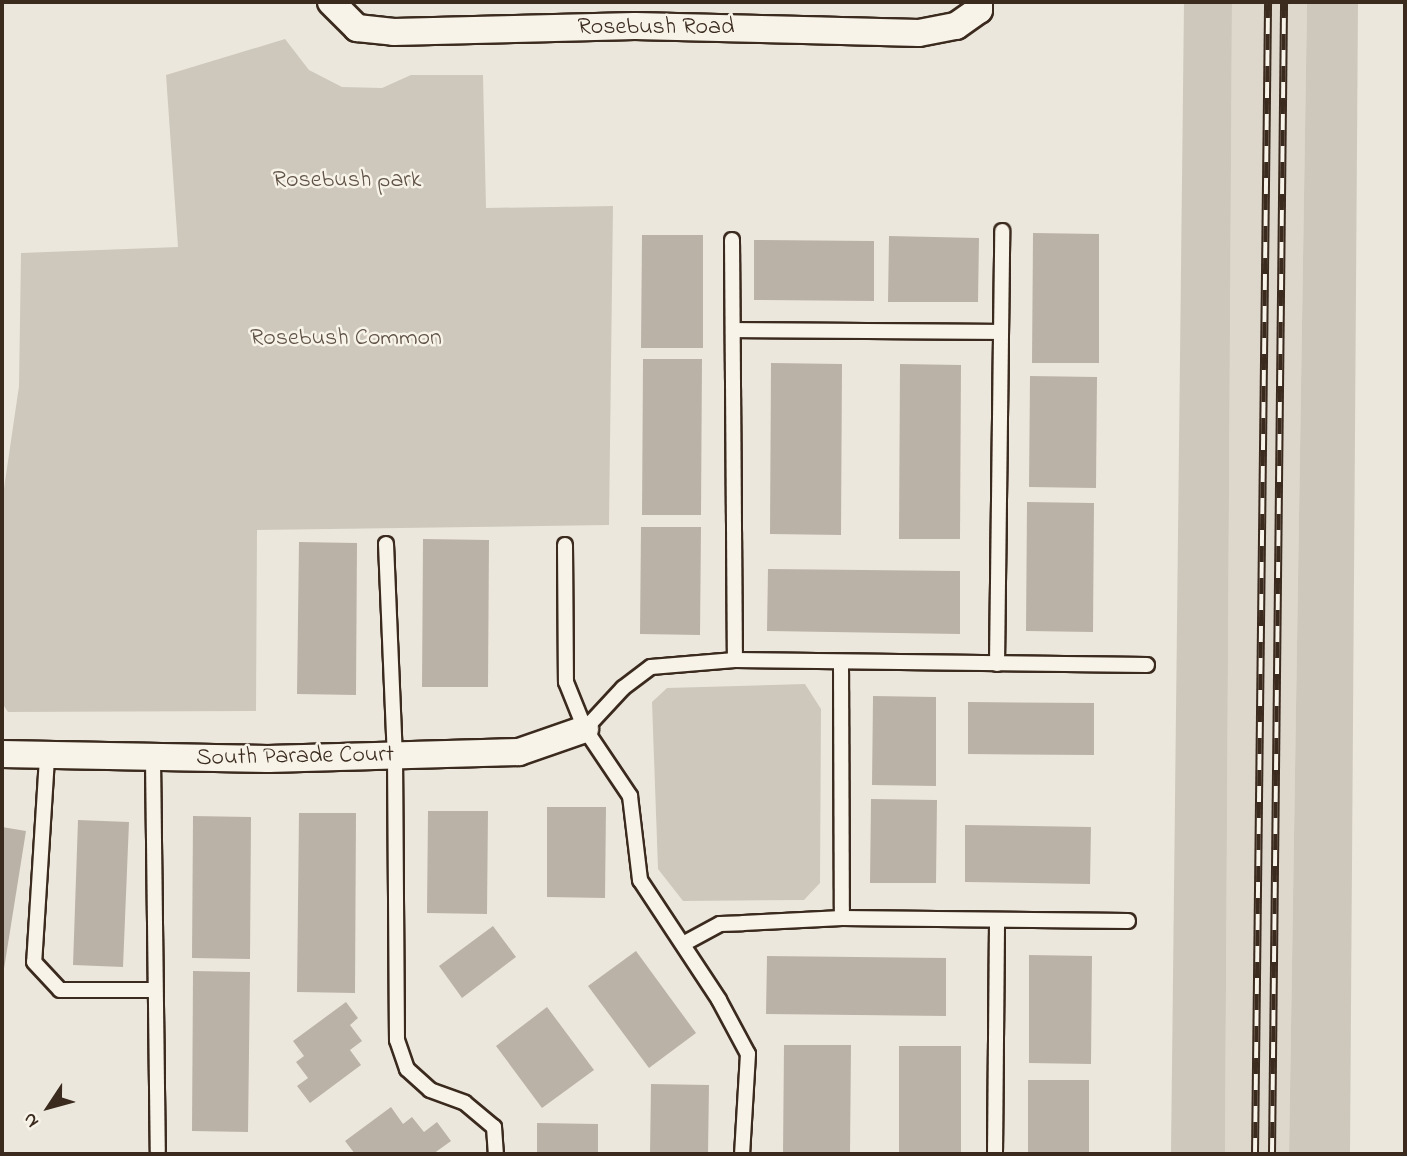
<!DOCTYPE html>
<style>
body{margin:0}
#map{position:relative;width:1407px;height:1156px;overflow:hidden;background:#ece7dc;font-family:"Indie Flower",sans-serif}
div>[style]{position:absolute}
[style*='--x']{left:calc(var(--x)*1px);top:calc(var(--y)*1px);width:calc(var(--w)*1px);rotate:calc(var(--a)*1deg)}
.built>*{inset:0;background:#ddd7cc}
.green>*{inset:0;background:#cec8bc}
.building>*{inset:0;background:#bab2a7}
.roads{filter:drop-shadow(2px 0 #3b2a1e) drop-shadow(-2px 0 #3b2a1e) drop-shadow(0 2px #3b2a1e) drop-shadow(0 -2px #3b2a1e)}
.lane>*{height:14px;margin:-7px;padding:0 7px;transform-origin:7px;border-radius:7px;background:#f7f3e8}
.street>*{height:26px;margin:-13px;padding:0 13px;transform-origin:13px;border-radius:13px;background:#f7f3e8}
.rail>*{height:8px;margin-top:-4px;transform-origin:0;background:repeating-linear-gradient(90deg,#f7f3e8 0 16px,#3b2a1e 0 32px);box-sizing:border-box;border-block:2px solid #3b2a1e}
span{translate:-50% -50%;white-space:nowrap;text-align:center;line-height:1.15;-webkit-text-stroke:5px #f7f3e8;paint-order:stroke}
.street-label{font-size:24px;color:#3b2a1e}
.park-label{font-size:24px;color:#605246}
.frame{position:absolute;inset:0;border:4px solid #3b2a1e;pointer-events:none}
.north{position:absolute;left:14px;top:1072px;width:70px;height:70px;-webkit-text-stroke:5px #f7f3e8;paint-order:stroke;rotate:234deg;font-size:19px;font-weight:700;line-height:28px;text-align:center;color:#3b2a1e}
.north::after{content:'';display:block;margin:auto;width:24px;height:32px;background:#3b2a1e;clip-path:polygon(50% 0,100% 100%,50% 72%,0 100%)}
</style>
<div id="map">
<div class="built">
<div style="clip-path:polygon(1232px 2px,1307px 2px,1289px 1154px,1225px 1154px)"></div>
</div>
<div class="green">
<div style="clip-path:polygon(1184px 2px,1232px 2px,1225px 1154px,1171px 1154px)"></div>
<div style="clip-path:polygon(1307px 2px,1358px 2px,1350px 1154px,1289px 1154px)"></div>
<div style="clip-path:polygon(285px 39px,309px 70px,342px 87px,382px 88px,411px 75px,483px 75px,486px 208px,613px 206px,609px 525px,257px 530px,256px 711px,8px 712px,2px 703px,2px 502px,19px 386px,21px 253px,178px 247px,166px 75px)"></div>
<div style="clip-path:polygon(805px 684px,821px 709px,820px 883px,804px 900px,683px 901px,658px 869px,652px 702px,667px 688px)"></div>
</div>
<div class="building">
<div style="clip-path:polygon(1033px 233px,1099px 234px,1099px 363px,1032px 363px)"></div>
<div style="clip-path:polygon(642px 235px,703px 235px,703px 348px,641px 348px)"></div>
<div style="clip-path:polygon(889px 236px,979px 238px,978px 302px,888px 302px)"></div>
<div style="clip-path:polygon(754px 240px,874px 241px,874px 301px,754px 300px)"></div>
<div style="clip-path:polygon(643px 359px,702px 359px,701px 515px,642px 515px)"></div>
<div style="clip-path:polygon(771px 363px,842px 364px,841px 535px,770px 534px)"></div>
<div style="clip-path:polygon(900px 364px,961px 365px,960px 539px,899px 539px)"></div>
<div style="clip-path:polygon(1030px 376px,1097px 377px,1096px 488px,1029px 487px)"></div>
<div style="clip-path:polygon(1027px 502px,1094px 503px,1093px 632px,1026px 631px)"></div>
<div style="clip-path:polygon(641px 527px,701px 527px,700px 635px,640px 634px)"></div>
<div style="clip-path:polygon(423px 539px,489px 540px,488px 687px,422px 687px)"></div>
<div style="clip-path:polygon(299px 542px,357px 543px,356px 695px,297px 694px)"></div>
<div style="clip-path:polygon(768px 569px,960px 571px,960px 634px,767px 631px)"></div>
<div style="clip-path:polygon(873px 696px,936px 697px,936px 786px,872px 785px)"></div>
<div style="clip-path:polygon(968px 702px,1094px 703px,1094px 755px,968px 754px)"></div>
<div style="clip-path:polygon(871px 799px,937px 800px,936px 883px,870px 883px)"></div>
<div style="clip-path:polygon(547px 807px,606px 807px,605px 898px,547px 897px)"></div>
<div style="clip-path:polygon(428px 811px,488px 811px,487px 914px,427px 913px)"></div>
<div style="clip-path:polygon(299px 813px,356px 813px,355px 993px,297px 992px)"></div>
<div style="clip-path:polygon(193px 816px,251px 817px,250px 959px,192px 958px)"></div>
<div style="clip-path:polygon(78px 820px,129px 822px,123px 967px,73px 965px)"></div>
<div style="clip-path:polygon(965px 825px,1091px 827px,1090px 884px,965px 882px)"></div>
<div style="clip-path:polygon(2px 827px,26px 831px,3px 975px,2px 975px)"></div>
<div style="clip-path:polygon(493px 926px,516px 957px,462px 998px,439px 966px)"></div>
<div style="clip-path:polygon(636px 951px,696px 1033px,649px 1068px,588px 986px)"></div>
<div style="clip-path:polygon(1029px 955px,1092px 956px,1091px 1064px,1029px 1063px)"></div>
<div style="clip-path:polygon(767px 956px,946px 958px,946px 1016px,766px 1014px)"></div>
<div style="clip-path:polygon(193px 971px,250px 972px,248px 1132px,192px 1131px)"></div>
<div style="clip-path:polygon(346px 1002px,358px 1018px,350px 1025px,362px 1041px,350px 1050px,361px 1065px,310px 1103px,297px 1086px,308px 1078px,296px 1062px,304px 1056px,293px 1041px)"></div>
<div style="clip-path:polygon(547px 1007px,594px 1070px,542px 1108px,496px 1046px)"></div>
<div style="clip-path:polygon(784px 1045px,851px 1045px,850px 1154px,783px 1154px)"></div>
<div style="clip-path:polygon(899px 1046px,961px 1046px,961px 1154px,899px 1154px)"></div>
<div style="clip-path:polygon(1028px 1080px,1089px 1080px,1089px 1154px,1028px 1154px)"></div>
<div style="clip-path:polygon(651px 1084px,709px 1085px,708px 1154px,650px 1154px)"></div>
<div style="clip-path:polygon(391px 1107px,403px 1124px,412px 1117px,424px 1132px,437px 1122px,451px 1141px,433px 1154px,355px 1154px,345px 1141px)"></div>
<div style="clip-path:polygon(537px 1123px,598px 1124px,598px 1154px,537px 1154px)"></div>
</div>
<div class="roads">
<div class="lane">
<div style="--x:732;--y:240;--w:420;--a:89.6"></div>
<div style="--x:733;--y:330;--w:268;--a:0.4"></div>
<div style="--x:386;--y:544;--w:211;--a:87.6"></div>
<div style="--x:395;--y:755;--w:285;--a:89.6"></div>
<div style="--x:397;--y:1040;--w:31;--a:71"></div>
<div style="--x:407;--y:1069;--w:31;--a:42"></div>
<div style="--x:430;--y:1090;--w:37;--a:20"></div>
<div style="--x:465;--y:1103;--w:38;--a:40"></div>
<div style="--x:494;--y:1127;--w:27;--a:86"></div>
<div style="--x:565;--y:545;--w:137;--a:89.6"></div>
<div style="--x:566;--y:682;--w:51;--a:68"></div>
<div style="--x:585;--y:729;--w:81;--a:56.1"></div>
<div style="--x:630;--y:796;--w:85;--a:83.2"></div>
<div style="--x:640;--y:880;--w:144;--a:56.6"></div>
<div style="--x:719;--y:1000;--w:61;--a:61.8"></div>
<div style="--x:748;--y:1054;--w:100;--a:93.4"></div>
<div style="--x:841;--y:663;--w:255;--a:89.8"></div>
<div style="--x:997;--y:664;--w:433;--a:-89.3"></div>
<div style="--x:585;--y:729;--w:56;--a:-47.2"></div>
<div style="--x:623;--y:688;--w:35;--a:-37"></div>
<div style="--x:651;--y:667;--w:84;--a:-4.8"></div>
<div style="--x:735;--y:660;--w:412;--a:0.7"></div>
<div style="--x:47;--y:758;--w:204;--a:93.6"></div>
<div style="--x:34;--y:962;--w:38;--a:47"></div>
<div style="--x:60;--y:990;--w:95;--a:0"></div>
<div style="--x:153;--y:759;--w:392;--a:89.3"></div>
<div style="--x:683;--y:944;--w:42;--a:-28.4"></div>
<div style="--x:720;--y:924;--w:23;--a:-2"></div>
<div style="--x:743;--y:923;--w:99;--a:-2.9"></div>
<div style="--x:842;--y:918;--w:286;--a:0.6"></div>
<div style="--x:995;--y:1154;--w:234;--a:-89.5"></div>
</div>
<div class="street">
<div style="--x:331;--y:2;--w:37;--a:45"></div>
<div style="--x:357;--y:28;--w:37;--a:6"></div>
<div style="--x:394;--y:32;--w:241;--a:-1.4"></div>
<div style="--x:635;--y:26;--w:284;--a:1.4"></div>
<div style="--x:919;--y:33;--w:38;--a:-11"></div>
<div style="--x:956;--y:26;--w:28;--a:-35"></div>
<div style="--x:979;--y:10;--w:8;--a:-90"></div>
<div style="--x:2;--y:754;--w:266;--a:1.1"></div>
<div style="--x:268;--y:759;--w:251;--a:-1.6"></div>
<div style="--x:519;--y:752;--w:70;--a:-19.2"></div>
</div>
</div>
<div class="rail">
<div style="--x:1255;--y:1154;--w:1152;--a:-89.35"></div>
<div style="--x:1272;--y:1154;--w:1152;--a:-89.4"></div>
</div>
<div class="street-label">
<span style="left:656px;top:28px">Rosebush Road</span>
<span style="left:295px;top:757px;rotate:-1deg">South Parade Court</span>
</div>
<div class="park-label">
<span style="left:347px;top:181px">Rosebush park</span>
<span style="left:346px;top:339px">Rosebush Common</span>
</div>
<div class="frame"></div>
<div class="north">N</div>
</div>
